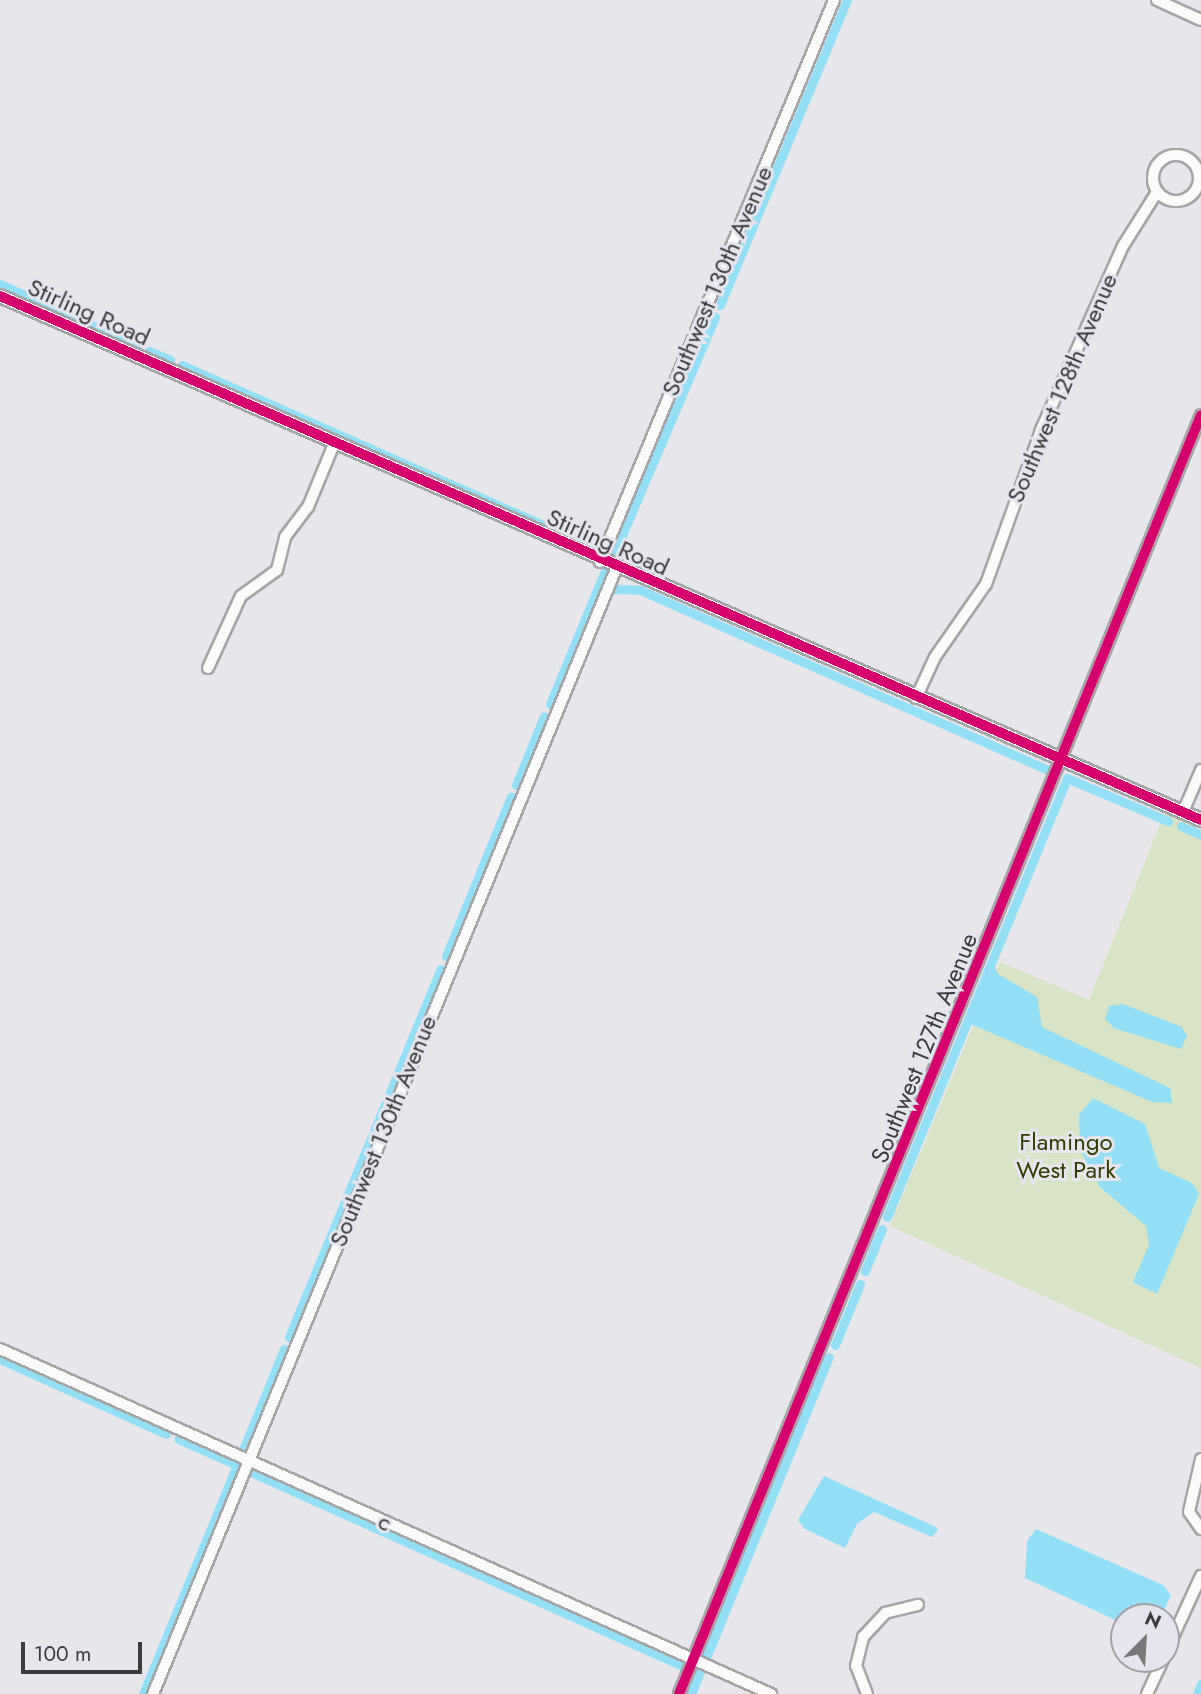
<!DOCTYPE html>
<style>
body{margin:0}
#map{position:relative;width:1201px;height:1694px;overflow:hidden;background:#e7e7eb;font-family:Jost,sans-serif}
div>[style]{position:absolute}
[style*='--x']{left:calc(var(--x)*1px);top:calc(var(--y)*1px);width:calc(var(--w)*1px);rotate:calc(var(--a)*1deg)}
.green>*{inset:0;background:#d9e3c6}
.water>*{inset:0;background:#93dff6}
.canal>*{height:9px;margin:-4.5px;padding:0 4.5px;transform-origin:4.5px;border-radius:4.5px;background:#93dff6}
.roads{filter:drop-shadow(2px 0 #a5a5a8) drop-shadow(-2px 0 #a5a5a8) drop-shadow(0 2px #a5a5a8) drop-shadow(0 -2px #a5a5a8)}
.minor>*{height:10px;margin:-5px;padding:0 5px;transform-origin:5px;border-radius:5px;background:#fbfbfc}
.minor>.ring{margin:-5px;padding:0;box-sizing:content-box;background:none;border:10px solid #fbfbfc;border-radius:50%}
.tertiary>*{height:12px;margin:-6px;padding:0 6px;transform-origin:6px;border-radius:6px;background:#fbfbfc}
.cycleway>*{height:10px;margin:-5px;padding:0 5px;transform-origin:5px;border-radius:5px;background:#d6006c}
span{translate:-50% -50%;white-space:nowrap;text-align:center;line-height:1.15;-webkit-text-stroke:6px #e5e6ed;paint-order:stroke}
.street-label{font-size:24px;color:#3c3c3f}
.park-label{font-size:24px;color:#313e00}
.north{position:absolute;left:1110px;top:1603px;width:70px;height:70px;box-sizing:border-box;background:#e5e6ed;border:2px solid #a1a2a7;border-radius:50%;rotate:24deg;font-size:19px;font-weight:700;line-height:28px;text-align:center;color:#3c3c3f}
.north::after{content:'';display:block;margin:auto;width:24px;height:32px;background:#78787b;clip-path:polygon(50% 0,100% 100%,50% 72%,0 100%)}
.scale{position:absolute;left:21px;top:1642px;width:121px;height:32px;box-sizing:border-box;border:4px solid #3c3c3f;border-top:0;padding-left:9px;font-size:21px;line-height:24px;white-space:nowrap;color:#3c3c3f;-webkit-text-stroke:5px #e5e6ed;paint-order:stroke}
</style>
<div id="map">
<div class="green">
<div style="clip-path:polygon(1165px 812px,1201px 828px,1201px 1368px,890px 1226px,1000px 962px,1089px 1000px)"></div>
</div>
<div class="water">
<div style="clip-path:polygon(993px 963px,998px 974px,1037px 997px,1042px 1027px,1170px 1088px,1172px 1103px,1152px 1102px,968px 1023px)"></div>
<div style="clip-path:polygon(1123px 1004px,1182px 1027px,1187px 1036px,1181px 1049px,1114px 1028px,1105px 1019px,1109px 1006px)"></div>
<div style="clip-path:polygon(1093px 1098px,1145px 1124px,1159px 1168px,1192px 1183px,1199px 1194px,1157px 1294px,1133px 1282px,1149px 1245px,1146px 1226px,1100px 1187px,1080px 1150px,1079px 1115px)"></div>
<div style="clip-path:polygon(824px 1476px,936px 1527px,938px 1530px,932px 1537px,874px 1512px,857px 1524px,845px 1548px,805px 1529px,798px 1520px)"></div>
<div style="clip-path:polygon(1036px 1529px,1163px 1585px,1171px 1595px,1161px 1617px,1124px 1617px,1124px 1624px,1025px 1578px,1027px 1541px)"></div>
</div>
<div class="canal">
<div style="--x:0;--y:284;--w:150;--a:24"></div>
<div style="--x:720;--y:305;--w:330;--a:-67.4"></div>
<div style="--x:149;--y:351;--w:23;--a:23"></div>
<div style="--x:182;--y:365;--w:451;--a:23.9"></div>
<div style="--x:614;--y:554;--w:258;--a:-66.9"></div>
<div style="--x:615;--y:589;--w:25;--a:2"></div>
<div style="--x:640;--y:590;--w:450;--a:23.8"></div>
<div style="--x:550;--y:704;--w:142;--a:-67.6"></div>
<div style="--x:516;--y:785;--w:74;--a:-67.9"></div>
<div style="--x:1181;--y:826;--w:22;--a:24"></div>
<div style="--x:446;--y:956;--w:172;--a:-67.8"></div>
<div style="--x:887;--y:1217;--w:474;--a:-67.7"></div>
<div style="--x:1067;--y:778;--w:110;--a:23.1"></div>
<div style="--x:865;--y:1271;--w:45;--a:-68"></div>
<div style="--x:289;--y:1337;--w:398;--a:-67.6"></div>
<div style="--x:835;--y:1345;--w:66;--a:-67.7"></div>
<div style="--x:0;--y:1359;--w:182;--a:24.3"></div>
<div style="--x:243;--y:1450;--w:109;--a:-67.9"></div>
<div style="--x:253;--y:1473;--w:470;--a:24.2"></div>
<div style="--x:706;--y:1658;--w:325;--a:-67.8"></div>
<div style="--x:143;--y:1694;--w:248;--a:-67.7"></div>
<div style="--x:237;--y:1465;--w:64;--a:-156.2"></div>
<div style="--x:691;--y:1694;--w:27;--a:-68"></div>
<div style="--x:1197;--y:1694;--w:11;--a:-68"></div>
</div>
<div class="roads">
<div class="minor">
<div style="--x:1157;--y:0;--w:48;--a:24.4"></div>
<div class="ring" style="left:1153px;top:155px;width:36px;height:36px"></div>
<div style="--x:600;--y:562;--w:609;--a:-67.39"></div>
<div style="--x:208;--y:668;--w:79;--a:-65.4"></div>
<div style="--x:241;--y:596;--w:44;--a:-35.8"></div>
<div style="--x:277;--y:570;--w:34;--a:-76"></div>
<div style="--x:285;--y:537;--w:38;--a:-53"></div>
<div style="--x:308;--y:507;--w:68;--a:-67.6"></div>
<div style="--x:916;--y:698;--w:45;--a:-65.1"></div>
<div style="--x:935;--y:657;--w:89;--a:-55.1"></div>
<div style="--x:986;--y:584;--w:164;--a:-70.3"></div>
<div style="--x:1041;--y:430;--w:201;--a:-66"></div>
<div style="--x:1123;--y:246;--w:64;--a:-57.8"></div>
<div style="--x:1183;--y:812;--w:46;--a:-66.8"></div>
<div style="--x:0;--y:1349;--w:845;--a:24.11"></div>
<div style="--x:1201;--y:1459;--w:54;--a:102.8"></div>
<div style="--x:1189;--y:1512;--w:21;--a:55"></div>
<div style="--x:1166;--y:1652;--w:84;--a:-65.3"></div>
<div style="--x:153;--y:1694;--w:1217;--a:-67.63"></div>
<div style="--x:679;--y:1694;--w:1381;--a:-67.8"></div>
<div style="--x:867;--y:1694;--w:30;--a:-111"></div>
<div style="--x:856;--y:1666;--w:30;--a:-76"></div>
<div style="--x:863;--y:1637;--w:33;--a:-47"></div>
<div style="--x:885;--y:1613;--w:34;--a:-14"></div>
<div style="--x:1147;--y:1694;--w:38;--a:-65"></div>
</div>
<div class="tertiary">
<div style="--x:0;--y:296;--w:1310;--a:23.57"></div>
</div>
</div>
<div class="cycleway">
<div style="--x:0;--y:296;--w:1310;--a:23.57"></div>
<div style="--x:679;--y:1694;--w:1381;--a:-67.8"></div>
</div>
<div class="street-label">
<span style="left:717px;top:281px;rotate:-67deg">Southwest 130th Avenue</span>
<span style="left:89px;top:312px;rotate:24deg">Stirling Road</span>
<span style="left:1062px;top:388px;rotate:-67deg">Southwest 128th Avenue</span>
<span style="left:608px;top:542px;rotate:24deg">Stirling Road</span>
<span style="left:924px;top:1048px;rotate:-68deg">Southwest 127th Avenue</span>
<span style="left:383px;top:1131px;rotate:-68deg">Southwest 130th Avenue</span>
<span style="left:385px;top:1522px;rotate:24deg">c</span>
</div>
<div class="park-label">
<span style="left:1066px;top:1156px">Flamingo<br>West Park</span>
</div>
<div class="north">N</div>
<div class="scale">100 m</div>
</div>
